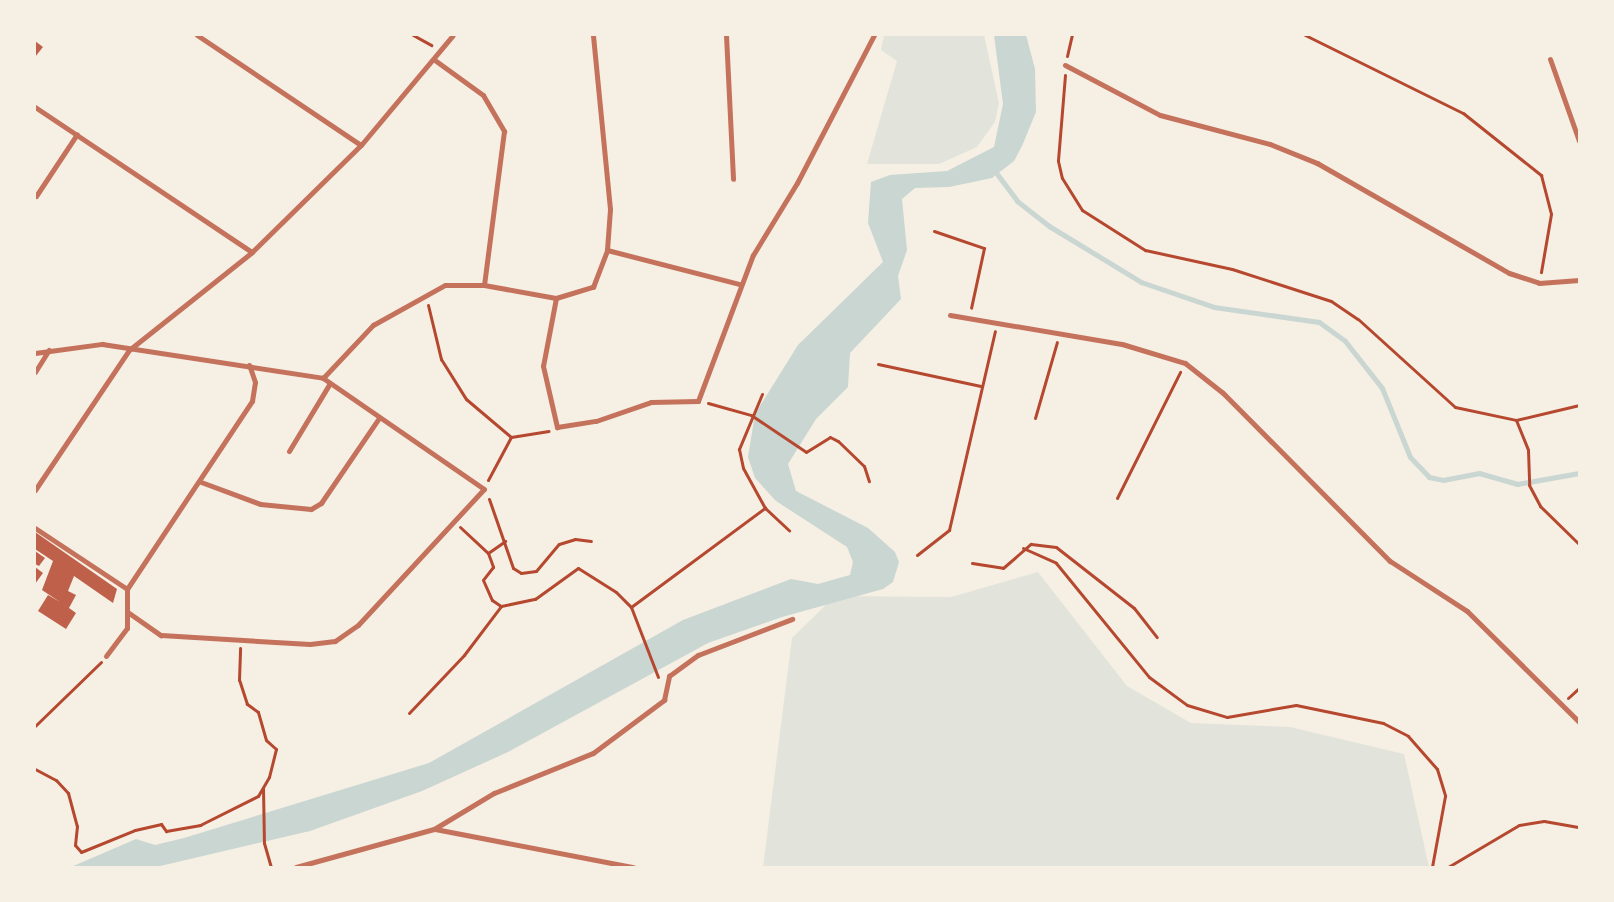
<!DOCTYPE html>
<style>
body{margin:0}
#map{position:relative;width:1614px;height:902px;overflow:hidden;background:#f6efe4;font-family:Literata,serif}
div>[style]{position:absolute}
[style*='--x']{left:calc(var(--x)*1px);top:calc(var(--y)*1px);width:calc(var(--w)*1px);rotate:calc(var(--a)*1deg)}
.green>*{inset:0;background:#e2e4dc}
.water>*{inset:0;background:#c9d6d2}
.stream>*{height:5px;margin:-2.5px;padding:0 2.5px;transform-origin:2.5px;border-radius:2.5px;background:#c9d6d2}
.building>*{inset:0;background:#bf614a}
.path>*{height:3px;margin:-1.5px;padding:0 1.5px;transform-origin:1.5px;border-radius:1.5px;background:#b5482f}
.minor>*{height:5px;margin:-2.5px;padding:0 2.5px;transform-origin:2.5px;border-radius:2.5px;background:#c5725c}
span{translate:-50% -50%;white-space:nowrap;text-align:center;line-height:1.15;-webkit-text-stroke:4px #f6efe4;paint-order:stroke}
.frame{position:absolute;inset:0;border:36px solid #f6efe4;pointer-events:none}
</style>
<div id="map">
<div class="green">
<div style="clip-path:polygon(884px 35px,984px 35px,999px 103px,995px 122px,977px 147px,939px 164px,867px 164px,897px 61px,881px 50px)"></div>
<div style="clip-path:polygon(1038px 572px,1127px 686px,1191px 723px,1290px 727px,1404px 754px,1429px 867px,763px 867px,792px 638px,835px 596px,951px 597px)"></div>
</div>
<div class="water">
<div style="clip-path:polygon(994px 35px,1026px 35px,1035px 69px,1036px 112px,1022px 146px,1014px 161px,992px 178px,949px 187px,915px 188px,902px 199px,907px 250px,898px 276px,901px 299px,850px 353px,848px 387px,816px 419px,788px 464px,796px 491px,868px 528px,895px 552px,899px 562px,893px 582px,883px 589px,782px 617px,708px 643px,508px 752px,422px 791px,310px 831px,156px 867px,71px 867px,136px 839px,155px 845px,184px 838px,429px 763px,683px 620px,791px 579px,818px 584px,850px 575px,853px 562px,847px 547px,776px 501px,755px 478px,748px 457px,755px 414px,798px 345px,883px 262px,868px 223px,871px 182px,890px 175px,947px 171px,994px 147px,1003px 104px)"></div>
</div>
<div class="stream">
<div style="--x:994;--y:170;--w:39;--a:53"></div>
<div style="--x:1017;--y:201;--w:41;--a:38"></div>
<div style="--x:1049;--y:226;--w:108;--a:31.3"></div>
<div style="--x:1141;--y:282;--w:77;--a:18.9"></div>
<div style="--x:1214;--y:307;--w:106;--a:8.1"></div>
<div style="--x:1319;--y:322;--w:32;--a:36"></div>
<div style="--x:1345;--y:341;--w:60;--a:51.8"></div>
<div style="--x:1382;--y:388;--w:74;--a:67.9"></div>
<div style="--x:1410;--y:457;--w:28;--a:46"></div>
<div style="--x:1429;--y:477;--w:14;--a:12"></div>
<div style="--x:1443;--y:480;--w:37;--a:-11"></div>
<div style="--x:1479;--y:473;--w:40;--a:16"></div>
<div style="--x:1517;--y:484;--w:63;--a:-10.1"></div>
</div>
<div class="building">
<div style="clip-path:polygon(35px 41px,43px 47px,35px 57px)"></div>
<div style="clip-path:polygon(35px 532px,117px 589px,113px 603px,74px 576px,68px 591px,76px 595px,69px 608px,76px 613px,66px 629px,38px 611px,48px 595px,60px 602px,42px 590px,53px 561px,35px 549px)"></div>
<div style="clip-path:polygon(35px 551px,45px 558px,39px 566px,35px 564px)"></div>
<div style="clip-path:polygon(35px 567px,43px 573px,35px 584px)"></div>
</div>
<div class="path">
<div style="--x:413;--y:35;--w:21;--a:29"></div>
<div style="--x:1305;--y:35;--w:176;--a:26.3"></div>
<div style="--x:1463;--y:113;--w:100;--a:38.5"></div>
<div style="--x:1541;--y:175;--w:40;--a:75.6"></div>
<div style="--x:1551;--y:214;--w:59;--a:99.8"></div>
<div style="--x:1067;--y:56;--w:22;--a:-77"></div>
<div style="--x:1065;--y:75;--w:86;--a:94.7"></div>
<div style="--x:1058;--y:161;--w:17;--a:77"></div>
<div style="--x:1062;--y:178;--w:38;--a:58"></div>
<div style="--x:1082;--y:210;--w:75;--a:32.4"></div>
<div style="--x:1145;--y:250;--w:89;--a:12.3"></div>
<div style="--x:1232;--y:269;--w:104;--a:17.9"></div>
<div style="--x:1331;--y:301;--w:32;--a:34"></div>
<div style="--x:1358;--y:319;--w:131;--a:42.2"></div>
<div style="--x:1455;--y:407;--w:62;--a:12"></div>
<div style="--x:1516;--y:420;--w:32;--a:68"></div>
<div style="--x:1528;--y:450;--w:35;--a:88"></div>
<div style="--x:1529;--y:485;--w:24;--a:62"></div>
<div style="--x:1540;--y:506;--w:54;--a:44.3"></div>
<div style="--x:934;--y:231;--w:53;--a:18.8"></div>
<div style="--x:984;--y:248;--w:61;--a:102.2"></div>
<div style="--x:428;--y:305;--w:56;--a:76.5"></div>
<div style="--x:441;--y:359;--w:47;--a:58"></div>
<div style="--x:466;--y:399;--w:59;--a:40.2"></div>
<div style="--x:511;--y:437;--w:38;--a:-9"></div>
<div style="--x:878;--y:364;--w:105;--a:12.1"></div>
<div style="--x:762;--y:394;--w:60;--a:112.7"></div>
<div style="--x:739;--y:449;--w:19;--a:78"></div>
<div style="--x:743;--y:468;--w:46;--a:61.2"></div>
<div style="--x:765;--y:508;--w:33;--a:43"></div>
<div style="--x:708;--y:403;--w:45;--a:15.6"></div>
<div style="--x:751;--y:415;--w:66;--a:33.9"></div>
<div style="--x:806;--y:452;--w:28;--a:-32"></div>
<div style="--x:830;--y:437;--w:9;--a:27"></div>
<div style="--x:838;--y:441;--w:36;--a:44"></div>
<div style="--x:864;--y:466;--w:16;--a:72"></div>
<div style="--x:1035;--y:418;--w:79;--a:-73.9"></div>
<div style="--x:1516;--y:420;--w:65;--a:-13.4"></div>
<div style="--x:488;--y:480;--w:49;--a:-61.9"></div>
<div style="--x:1117;--y:498;--w:141;--a:-63.4"></div>
<div style="--x:489;--y:499;--w:73;--a:70.8"></div>
<div style="--x:513;--y:568;--w:9;--a:32"></div>
<div style="--x:521;--y:573;--w:15;--a:-8"></div>
<div style="--x:536;--y:571;--w:35;--a:-50"></div>
<div style="--x:559;--y:544;--w:17;--a:-17"></div>
<div style="--x:575;--y:539;--w:16;--a:7"></div>
<div style="--x:460;--y:527;--w:38;--a:43"></div>
<div style="--x:488;--y:553;--w:15;--a:70"></div>
<div style="--x:493;--y:567;--w:16;--a:128"></div>
<div style="--x:483;--y:580;--w:22;--a:66"></div>
<div style="--x:492;--y:600;--w:11;--a:34"></div>
<div style="--x:501;--y:606;--w:35;--a:-12"></div>
<div style="--x:535;--y:599;--w:53;--a:-35.8"></div>
<div style="--x:578;--y:568;--w:45;--a:32.3"></div>
<div style="--x:616;--y:592;--w:21;--a:45"></div>
<div style="--x:631;--y:607;--w:75;--a:68.9"></div>
<div style="--x:1023;--y:548;--w:36;--a:24"></div>
<div style="--x:1056;--y:563;--w:147;--a:50.8"></div>
<div style="--x:1149;--y:677;--w:47;--a:36.4"></div>
<div style="--x:1187;--y:705;--w:42;--a:16.7"></div>
<div style="--x:1227;--y:717;--w:70;--a:-9.9"></div>
<div style="--x:1296;--y:705;--w:89;--a:11.7"></div>
<div style="--x:1383;--y:723;--w:28;--a:27"></div>
<div style="--x:1408;--y:736;--w:44;--a:48.7"></div>
<div style="--x:1437;--y:769;--w:28;--a:73"></div>
<div style="--x:1445;--y:796;--w:72;--a:100.4"></div>
<div style="--x:488;--y:553;--w:21;--a:-35"></div>
<div style="--x:917;--y:555;--w:41;--a:-38"></div>
<div style="--x:949;--y:530;--w:204;--a:-77"></div>
<div style="--x:972;--y:563;--w:31;--a:9"></div>
<div style="--x:1003;--y:568;--w:37;--a:-41"></div>
<div style="--x:1031;--y:544;--w:25;--a:7"></div>
<div style="--x:1056;--y:547;--w:99;--a:38"></div>
<div style="--x:1134;--y:608;--w:37;--a:52"></div>
<div style="--x:631;--y:607;--w:167;--a:-36.5"></div>
<div style="--x:1568;--y:698;--w:15;--a:-42"></div>
<div style="--x:409;--y:713;--w:80;--a:-46.5"></div>
<div style="--x:464;--y:655;--w:61;--a:-52.9"></div>
<div style="--x:35;--y:726;--w:92;--a:-44.1"></div>
<div style="--x:35;--y:769;--w:24;--a:28"></div>
<div style="--x:56;--y:780;--w:18;--a:47"></div>
<div style="--x:68;--y:793;--w:34;--a:75"></div>
<div style="--x:77;--y:826;--w:19;--a:96"></div>
<div style="--x:75;--y:845;--w:9;--a:49"></div>
<div style="--x:81;--y:852;--w:58;--a:-22.2"></div>
<div style="--x:135;--y:830;--w:27;--a:-13"></div>
<div style="--x:161;--y:824;--w:9;--a:54"></div>
<div style="--x:166;--y:831;--w:35;--a:-10"></div>
<div style="--x:200;--y:825;--w:65;--a:-26.6"></div>
<div style="--x:258;--y:796;--w:22;--a:-60"></div>
<div style="--x:269;--y:777;--w:29;--a:-76"></div>
<div style="--x:276;--y:749;--w:13;--a:-138"></div>
<div style="--x:266;--y:740;--w:29;--a:-106"></div>
<div style="--x:258;--y:712;--w:14;--a:-144"></div>
<div style="--x:247;--y:704;--w:25;--a:-108"></div>
<div style="--x:239;--y:680;--w:32;--a:-88"></div>
<div style="--x:263;--y:788;--w:55;--a:89"></div>
<div style="--x:264;--y:843;--w:25;--a:74"></div>
<div style="--x:1448;--y:867;--w:82;--a:-30.6"></div>
<div style="--x:1519;--y:825;--w:25;--a:-9"></div>
<div style="--x:1544;--y:821;--w:36;--a:10"></div>
</div>
<div class="minor">
<div style="--x:197;--y:35;--w:197;--a:33.9"></div>
<div style="--x:726;--y:35;--w:144;--a:87.2"></div>
<div style="--x:1550;--y:59;--w:87;--a:70.5"></div>
<div style="--x:436;--y:61;--w:58;--a:35.9"></div>
<div style="--x:483;--y:95;--w:42;--a:59.7"></div>
<div style="--x:504;--y:131;--w:155;--a:97.4"></div>
<div style="--x:1065;--y:65;--w:107;--a:27.8"></div>
<div style="--x:1160;--y:115;--w:114;--a:14.8"></div>
<div style="--x:1270;--y:144;--w:51;--a:22"></div>
<div style="--x:1317;--y:163;--w:221;--a:29.8"></div>
<div style="--x:1509;--y:273;--w:32;--a:18"></div>
<div style="--x:1539;--y:283;--w:40;--a:-4.3"></div>
<div style="--x:35;--y:107;--w:261;--a:33.8"></div>
<div style="--x:36;--y:196;--w:74;--a:-56.5"></div>
<div style="--x:607;--y:250;--w:136;--a:14.4"></div>
<div style="--x:556;--y:298;--w:69;--a:100.8"></div>
<div style="--x:543;--y:366;--w:63;--a:77.1"></div>
<div style="--x:557;--y:427;--w:39;--a:-9"></div>
<div style="--x:596;--y:421;--w:58;--a:-19.1"></div>
<div style="--x:651;--y:402;--w:47;--a:-1.2"></div>
<div style="--x:698;--y:401;--w:156;--a:-69.4"></div>
<div style="--x:753;--y:255;--w:84;--a:-58.6"></div>
<div style="--x:797;--y:183;--w:167;--a:-62.5"></div>
<div style="--x:950;--y:315;--w:174;--a:9.6"></div>
<div style="--x:1122;--y:344;--w:66;--a:16.8"></div>
<div style="--x:1185;--y:363;--w:48;--a:38.3"></div>
<div style="--x:1223;--y:393;--w:237;--a:45.2"></div>
<div style="--x:1390;--y:561;--w:92;--a:33"></div>
<div style="--x:1467;--y:611;--w:158;--a:44.7"></div>
<div style="--x:35;--y:353;--w:68;--a:-7.7"></div>
<div style="--x:102;--y:344;--w:224;--a:8.7"></div>
<div style="--x:323;--y:378;--w:73;--a:-46.7"></div>
<div style="--x:373;--y:325;--w:82;--a:-29.1"></div>
<div style="--x:445;--y:285;--w:39;--a:0"></div>
<div style="--x:484;--y:285;--w:73;--a:10.2"></div>
<div style="--x:556;--y:298;--w:39;--a:-17"></div>
<div style="--x:593;--y:287;--w:40;--a:-69"></div>
<div style="--x:607;--y:250;--w:41;--a:-85.8"></div>
<div style="--x:610;--y:209;--w:175;--a:-95.6"></div>
<div style="--x:35;--y:372;--w:26;--a:-58"></div>
<div style="--x:289;--y:451;--w:79;--a:-58.9"></div>
<div style="--x:201;--y:482;--w:63;--a:20.4"></div>
<div style="--x:260;--y:504;--w:51;--a:5.6"></div>
<div style="--x:311;--y:509;--w:12;--a:-31"></div>
<div style="--x:321;--y:503;--w:103;--a:-55.7"></div>
<div style="--x:35;--y:490;--w:169;--a:-56.1"></div>
<div style="--x:129;--y:350;--w:157;--a:-38.5"></div>
<div style="--x:252;--y:252;--w:153;--a:-44.5"></div>
<div style="--x:361;--y:145;--w:143;--a:-50.1"></div>
<div style="--x:35;--y:528;--w:110;--a:33.5"></div>
<div style="--x:127;--y:589;--w:39;--a:90"></div>
<div style="--x:127;--y:628;--w:35;--a:127"></div>
<div style="--x:127;--y:589;--w:226;--a:-56.4"></div>
<div style="--x:252;--y:401;--w:19;--a:-81"></div>
<div style="--x:255;--y:382;--w:18;--a:-109"></div>
<div style="--x:129;--y:613;--w:39;--a:35"></div>
<div style="--x:161;--y:635;--w:149;--a:3.5"></div>
<div style="--x:310;--y:644;--w:25;--a:-7"></div>
<div style="--x:335;--y:641;--w:28;--a:-35"></div>
<div style="--x:358;--y:625;--w:185;--a:-47.2"></div>
<div style="--x:484;--y:489;--w:196;--a:-145.4"></div>
<div style="--x:435;--y:829;--w:202;--a:10.9"></div>
<div style="--x:296;--y:867;--w:143;--a:-15.4"></div>
<div style="--x:434;--y:829;--w:70;--a:-31"></div>
<div style="--x:494;--y:793;--w:107;--a:-22"></div>
<div style="--x:593;--y:753;--w:89;--a:-36.7"></div>
<div style="--x:664;--y:700;--w:25;--a:-78"></div>
<div style="--x:669;--y:676;--w:36;--a:-36"></div>
<div style="--x:698;--y:655;--w:101;--a:-21"></div>
</div>
<div class="frame"></div>
</div>
